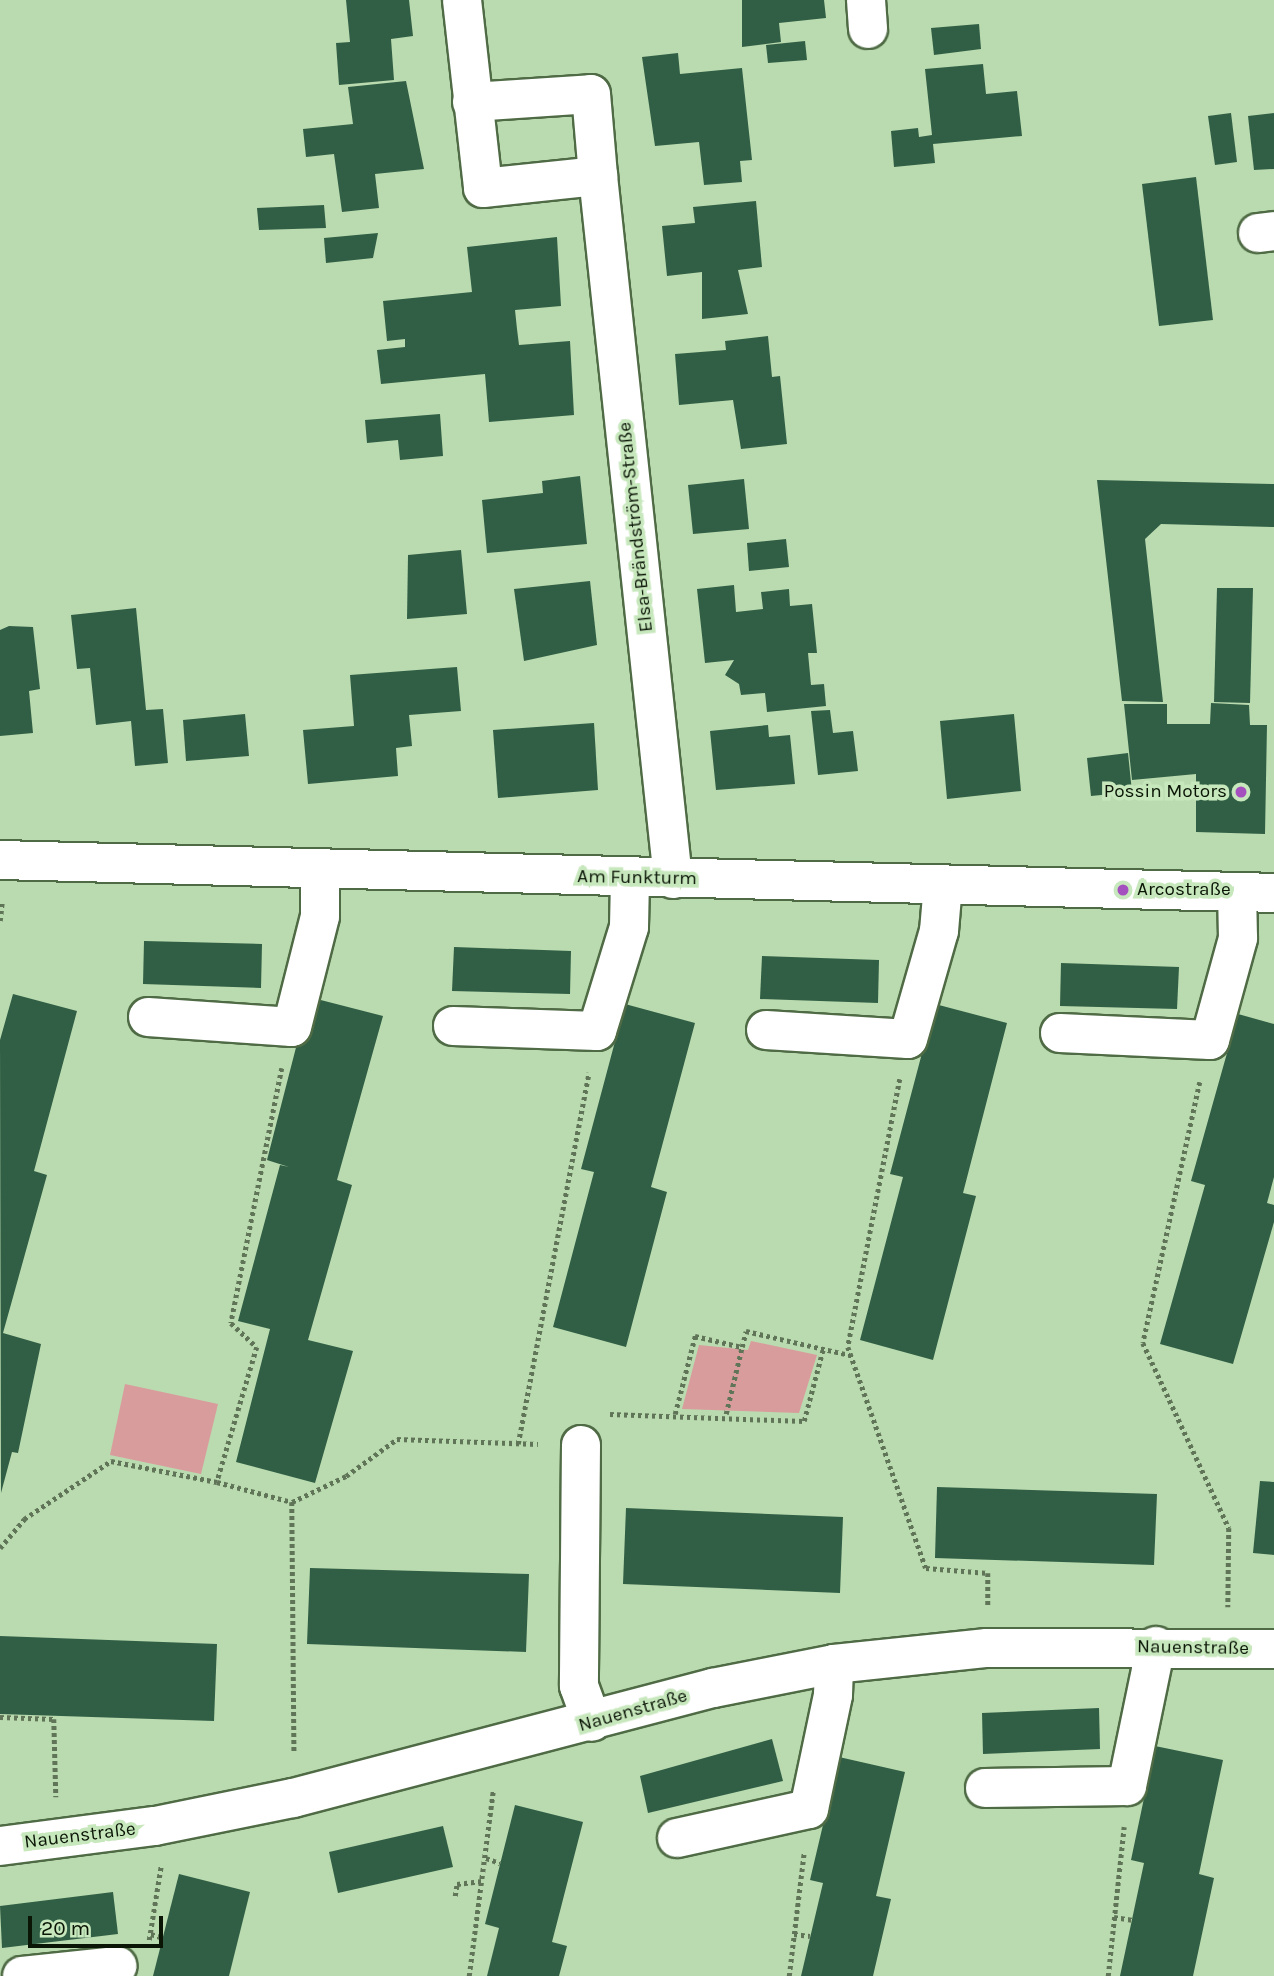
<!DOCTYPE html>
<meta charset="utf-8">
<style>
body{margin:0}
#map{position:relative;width:1274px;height:1976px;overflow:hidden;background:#badaaf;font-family:Karla,sans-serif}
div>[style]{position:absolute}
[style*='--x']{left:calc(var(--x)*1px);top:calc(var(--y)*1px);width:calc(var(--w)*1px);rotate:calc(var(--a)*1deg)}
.green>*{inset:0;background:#d99c9d}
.building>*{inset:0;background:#315f45}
.path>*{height:4.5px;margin-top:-2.25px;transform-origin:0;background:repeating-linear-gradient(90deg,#607558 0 3.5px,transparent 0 7px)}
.roads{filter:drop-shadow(2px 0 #4f6b45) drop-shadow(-2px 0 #4f6b45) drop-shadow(0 2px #4f6b45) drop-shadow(0 -2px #4f6b45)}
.minor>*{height:38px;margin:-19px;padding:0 19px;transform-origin:19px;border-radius:19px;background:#fff}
.dots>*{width:19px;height:19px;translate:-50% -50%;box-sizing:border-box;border:4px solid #c7e7bc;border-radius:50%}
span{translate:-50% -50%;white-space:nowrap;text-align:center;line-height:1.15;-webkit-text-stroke:7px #c7e7bc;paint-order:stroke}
.street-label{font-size:19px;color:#0a1506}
.poi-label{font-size:19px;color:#0a1506}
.right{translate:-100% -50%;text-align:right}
.left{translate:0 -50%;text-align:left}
.scale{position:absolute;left:28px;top:1916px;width:135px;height:32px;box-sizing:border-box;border:4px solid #0a1506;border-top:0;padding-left:9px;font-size:21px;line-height:24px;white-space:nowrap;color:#0a1506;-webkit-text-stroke:5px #c7e7bc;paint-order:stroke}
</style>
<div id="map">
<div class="green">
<div style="clip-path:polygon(751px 1341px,817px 1355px,799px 1413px,682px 1409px,699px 1345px,748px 1350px)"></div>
<div style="clip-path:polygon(125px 1384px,218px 1404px,201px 1474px,110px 1455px)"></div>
</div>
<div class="building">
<div style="clip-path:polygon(346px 0,409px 0,413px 36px,391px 39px,394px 80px,339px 85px,336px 43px,350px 42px)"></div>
<div style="clip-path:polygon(742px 0,824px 0,826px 18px,779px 23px,781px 42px,742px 47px)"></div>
<div style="clip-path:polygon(979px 24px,981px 49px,934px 55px,931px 28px)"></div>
<div style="clip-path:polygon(805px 41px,807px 60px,768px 63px,766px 45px)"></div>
<div style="clip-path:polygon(678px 53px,680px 74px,742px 68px,752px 160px,740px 161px,742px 182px,704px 185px,699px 142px,655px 146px,642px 57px)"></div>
<div style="clip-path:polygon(983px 64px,986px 94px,1017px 91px,1022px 136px,933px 144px,935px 163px,894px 167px,891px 131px,918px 128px,919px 137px,932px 135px,925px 69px)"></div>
<div style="clip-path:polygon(406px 81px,424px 169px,375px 174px,379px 208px,342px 212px,334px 154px,306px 157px,303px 129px,353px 124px,348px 87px)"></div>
<div style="clip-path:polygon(1231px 113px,1237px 162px,1215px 165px,1208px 116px)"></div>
<div style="clip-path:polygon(1274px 113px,1274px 169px,1254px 170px,1248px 116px)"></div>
<div style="clip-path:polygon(1196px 177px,1213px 320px,1159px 326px,1142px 184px)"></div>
<div style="clip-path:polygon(756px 201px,762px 267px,738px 270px,748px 314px,702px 319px,702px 272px,667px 276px,662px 226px,695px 223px,693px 207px)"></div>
<div style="clip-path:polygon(324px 205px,326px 228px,259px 230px,257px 208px)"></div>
<div style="clip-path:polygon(378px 233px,373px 258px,326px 263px,324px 238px)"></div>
<div style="clip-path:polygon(557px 237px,561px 306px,515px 310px,517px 329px,519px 345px,570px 341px,574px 415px,489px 422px,485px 374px,381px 384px,377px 350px,405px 347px,405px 339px,387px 341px,383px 301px,472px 292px,467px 247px)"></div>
<div style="clip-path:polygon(768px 336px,772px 377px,780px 376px,787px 444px,741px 449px,733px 400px,679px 405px,675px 354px,726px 350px,725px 341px)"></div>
<div style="clip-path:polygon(440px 414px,443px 456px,400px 460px,398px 440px,367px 443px,365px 420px)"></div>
<div style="clip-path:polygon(580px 476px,587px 544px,487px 553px,482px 500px,543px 493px,542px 481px)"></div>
<div style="clip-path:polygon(744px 479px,749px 529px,693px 534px,688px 485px)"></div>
<div style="clip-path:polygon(1097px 480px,1274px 484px,1274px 527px,1161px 524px,1145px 539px,1163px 702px,1122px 701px)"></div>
<div style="clip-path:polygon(786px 539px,789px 567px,749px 571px,747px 543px)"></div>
<div style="clip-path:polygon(461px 550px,467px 614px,407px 619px,408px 555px)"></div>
<div style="clip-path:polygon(590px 581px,597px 645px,524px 661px,514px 589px)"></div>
<div style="clip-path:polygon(734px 585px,736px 612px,763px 609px,761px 592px,789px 589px,790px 606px,812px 604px,817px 653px,808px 653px,811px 685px,824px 684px,826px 706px,767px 712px,765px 693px,741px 695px,739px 684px,725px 675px,734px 660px,705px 663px,697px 589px)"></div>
<div style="clip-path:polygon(1217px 588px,1253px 588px,1250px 703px,1214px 702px)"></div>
<div style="clip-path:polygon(136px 608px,146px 710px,163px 709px,168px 763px,135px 766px,131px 721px,96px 725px,90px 668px,77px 669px,71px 615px)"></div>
<div style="clip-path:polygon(9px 626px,33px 627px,40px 689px,29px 691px,33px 733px,0 736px,0 630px)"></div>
<div style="clip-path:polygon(457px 667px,461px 711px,409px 715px,412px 746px,396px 748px,398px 776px,308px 784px,303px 730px,354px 726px,350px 675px)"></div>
<div style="clip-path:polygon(1211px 703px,1249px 705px,1250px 725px,1267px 725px,1265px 834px,1196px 832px,1196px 774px,1132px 780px,1124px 704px,1167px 704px,1167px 724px,1210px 724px)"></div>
<div style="clip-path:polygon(830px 710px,833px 733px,853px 731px,858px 771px,818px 775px,811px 711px)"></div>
<div style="clip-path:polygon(245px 714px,249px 756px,186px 761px,183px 720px)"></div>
<div style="clip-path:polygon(1014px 714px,1021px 791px,947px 799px,940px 721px)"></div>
<div style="clip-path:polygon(594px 723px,598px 790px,498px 798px,493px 730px)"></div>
<div style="clip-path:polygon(768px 725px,769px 737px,790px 735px,795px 784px,716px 790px,710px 731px)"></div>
<div style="clip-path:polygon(1128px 753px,1132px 792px,1091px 796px,1087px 758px)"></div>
<div style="clip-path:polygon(144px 941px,262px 944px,261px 988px,143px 984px)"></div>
<div style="clip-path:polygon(454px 947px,571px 951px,570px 994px,452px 991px)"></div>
<div style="clip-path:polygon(762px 956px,879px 960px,878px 1003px,760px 999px)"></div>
<div style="clip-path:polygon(1061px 963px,1179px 967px,1177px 1009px,1060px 1006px)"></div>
<div style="clip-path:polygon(13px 994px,77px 1011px,34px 1171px,47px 1175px,3px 1333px,41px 1344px,18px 1453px,12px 1452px,1px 1493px,0 1040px)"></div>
<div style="clip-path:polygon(309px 997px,383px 1016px,337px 1180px,352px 1185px,308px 1340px,353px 1351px,315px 1483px,236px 1462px,270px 1329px,238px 1321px,280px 1165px,289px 1167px,267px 1160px)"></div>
<div style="clip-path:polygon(625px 1004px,695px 1023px,651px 1187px,667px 1192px,626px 1347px,553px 1327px,594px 1172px,581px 1169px)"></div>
<div style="clip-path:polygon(935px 1004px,1007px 1023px,963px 1193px,976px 1196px,933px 1360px,860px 1340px,903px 1177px,890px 1174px)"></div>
<div style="clip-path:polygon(1238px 1014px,1274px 1024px,1274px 1177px,1267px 1203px,1274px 1205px,1274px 1222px,1233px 1364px,1160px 1344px,1205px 1185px,1191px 1181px)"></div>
<div style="clip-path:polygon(1260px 1481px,1274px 1482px,1274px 1555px,1253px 1553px)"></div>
<div style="clip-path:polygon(937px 1487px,1157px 1494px,1154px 1565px,935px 1558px)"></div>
<div style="clip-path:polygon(626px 1508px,843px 1517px,840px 1593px,623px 1584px)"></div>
<div style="clip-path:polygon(310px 1568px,529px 1574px,526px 1652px,307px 1644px)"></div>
<div style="clip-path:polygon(0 1636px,217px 1644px,214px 1721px,0 1714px)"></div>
<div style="clip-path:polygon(1099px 1708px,1100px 1749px,983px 1754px,982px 1713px)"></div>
<div style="clip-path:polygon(772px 1739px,783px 1781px,648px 1813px,640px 1776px)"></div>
<div style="clip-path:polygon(1155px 1746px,1223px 1760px,1199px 1874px,1214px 1878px,1193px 1976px,1120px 1976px,1144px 1863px,1131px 1860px)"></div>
<div style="clip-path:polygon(839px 1757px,905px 1772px,876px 1896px,891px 1899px,873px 1976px,801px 1976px,823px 1883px,810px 1880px)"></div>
<div style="clip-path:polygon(515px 1805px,583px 1822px,552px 1942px,567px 1946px,559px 1976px,487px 1976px,499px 1928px,485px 1924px)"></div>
<div style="clip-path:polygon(443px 1826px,453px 1867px,338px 1893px,329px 1852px)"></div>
<div style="clip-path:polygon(179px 1874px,250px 1892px,229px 1976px,153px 1976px)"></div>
<div style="clip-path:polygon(113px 1892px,118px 1934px,2px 1948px,0 1906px)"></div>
</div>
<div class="path">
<div style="--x:0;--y:921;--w:18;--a:-84"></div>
<div style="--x:282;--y:1068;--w:260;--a:101.3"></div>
<div style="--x:231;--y:1323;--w:35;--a:43"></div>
<div style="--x:257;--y:1347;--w:141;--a:106.5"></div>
<div style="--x:217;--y:1482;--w:78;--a:14.9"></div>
<div style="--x:292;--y:1502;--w:60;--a:-25.7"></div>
<div style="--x:346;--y:1476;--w:63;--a:-36"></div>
<div style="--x:397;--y:1439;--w:141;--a:2"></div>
<div style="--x:900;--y:1079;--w:273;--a:101"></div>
<div style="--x:848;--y:1347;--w:234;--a:70.6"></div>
<div style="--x:926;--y:1568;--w:62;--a:4.6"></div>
<div style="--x:988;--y:1573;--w:33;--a:90"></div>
<div style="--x:1200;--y:1082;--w:267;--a:102.3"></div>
<div style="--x:1143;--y:1343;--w:204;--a:65.1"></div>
<div style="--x:1229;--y:1528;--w:79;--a:90.7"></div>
<div style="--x:610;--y:1414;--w:194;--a:2.1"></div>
<div style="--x:804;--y:1421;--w:74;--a:-75.2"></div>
<div style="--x:675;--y:1414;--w:81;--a:-75.6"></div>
<div style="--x:695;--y:1336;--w:48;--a:13.2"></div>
<div style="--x:742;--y:1347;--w:16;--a:-76"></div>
<div style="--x:746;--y:1331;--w:107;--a:13"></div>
<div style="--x:726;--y:1414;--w:69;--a:-76.6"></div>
<div style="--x:518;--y:1444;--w:378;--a:-79.2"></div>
<div style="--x:292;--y:1502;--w:251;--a:89.5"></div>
<div style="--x:0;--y:1548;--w:38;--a:-50"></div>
<div style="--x:24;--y:1519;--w:105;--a:-33.7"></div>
<div style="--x:111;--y:1461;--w:108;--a:11.2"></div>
<div style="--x:0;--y:1717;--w:54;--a:2.1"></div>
<div style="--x:54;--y:1719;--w:78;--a:88.5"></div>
<div style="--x:486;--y:1858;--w:15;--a:20"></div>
<div style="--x:455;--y:1896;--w:12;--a:-81"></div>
<div style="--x:457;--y:1884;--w:25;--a:-7"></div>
<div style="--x:1114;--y:1917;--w:18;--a:9"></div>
<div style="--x:151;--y:1934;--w:13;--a:18"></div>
<div style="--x:794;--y:1934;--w:16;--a:7"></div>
<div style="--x:149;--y:1940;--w:75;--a:-80.8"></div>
<div style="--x:469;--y:1976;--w:188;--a:-82.6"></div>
<div style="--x:789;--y:1976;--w:125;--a:-83.1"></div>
<div style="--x:1108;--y:1976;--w:150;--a:-83.9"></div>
</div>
<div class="roads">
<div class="minor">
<div style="--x:462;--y:0;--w:189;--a:83.6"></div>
<div style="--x:483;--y:188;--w:116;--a:-6"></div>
<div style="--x:598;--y:176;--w:707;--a:83.91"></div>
<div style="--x:866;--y:0;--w:29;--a:86"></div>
<div style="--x:472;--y:102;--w:119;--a:-3.8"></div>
<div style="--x:591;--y:94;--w:82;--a:85.1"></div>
<div style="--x:1258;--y:233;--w:16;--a:-7"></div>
<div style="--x:0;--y:860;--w:1274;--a:1.48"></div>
<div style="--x:148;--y:1017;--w:144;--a:4"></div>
<div style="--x:292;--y:1027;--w:114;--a:-75.8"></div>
<div style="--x:320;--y:916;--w:46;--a:-90"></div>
<div style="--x:453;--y:1026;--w:144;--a:2"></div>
<div style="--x:597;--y:1031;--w:109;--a:-72.9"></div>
<div style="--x:629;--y:927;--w:48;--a:-88.8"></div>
<div style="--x:766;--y:1030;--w:142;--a:3.6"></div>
<div style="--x:908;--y:1039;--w:112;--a:-74"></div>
<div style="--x:939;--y:931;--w:47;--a:-85.1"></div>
<div style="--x:1060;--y:1033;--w:150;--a:2.7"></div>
<div style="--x:1210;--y:1040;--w:106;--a:-74.6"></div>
<div style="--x:1238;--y:938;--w:46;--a:-91.2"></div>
<div style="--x:581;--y:1445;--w:241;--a:90.5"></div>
<div style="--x:579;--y:1686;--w:38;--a:70"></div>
<div style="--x:985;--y:1788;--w:142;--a:-0.8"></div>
<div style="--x:1127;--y:1786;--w:143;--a:-78.3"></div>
<div style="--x:677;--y:1838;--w:135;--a:-12.4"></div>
<div style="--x:809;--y:1809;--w:116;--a:-78.1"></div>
<div style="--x:833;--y:1695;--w:31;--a:-88"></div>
<div style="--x:0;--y:1846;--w:156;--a:-7.4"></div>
<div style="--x:155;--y:1826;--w:141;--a:-11.5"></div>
<div style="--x:293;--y:1798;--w:434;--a:-14.7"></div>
<div style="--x:713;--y:1688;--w:123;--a:-11.2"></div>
<div style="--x:834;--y:1664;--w:154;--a:-6"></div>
<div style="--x:987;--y:1648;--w:287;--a:0.2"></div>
<div style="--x:22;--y:1976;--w:96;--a:-6"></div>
</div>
</div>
<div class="dots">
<div style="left:1241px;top:792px;background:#a550bf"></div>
<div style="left:1123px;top:890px;background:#a550bf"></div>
</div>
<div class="street-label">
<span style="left:636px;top:527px;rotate:-96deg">Elsa-Brändström-Straße</span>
<span style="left:637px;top:878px;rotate:1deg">Am Funkturm</span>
<span style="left:1193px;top:1648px;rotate:1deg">Nauenstraße</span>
<span style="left:633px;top:1711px;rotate:-16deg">Nauenstraße</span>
<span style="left:80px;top:1836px;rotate:-7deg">Nauenstraße</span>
</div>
<div class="poi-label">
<span class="right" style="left:1227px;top:792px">Possin Motors</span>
<span class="left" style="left:1137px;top:890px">Arcostraße</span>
</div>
<div class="scale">20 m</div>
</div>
